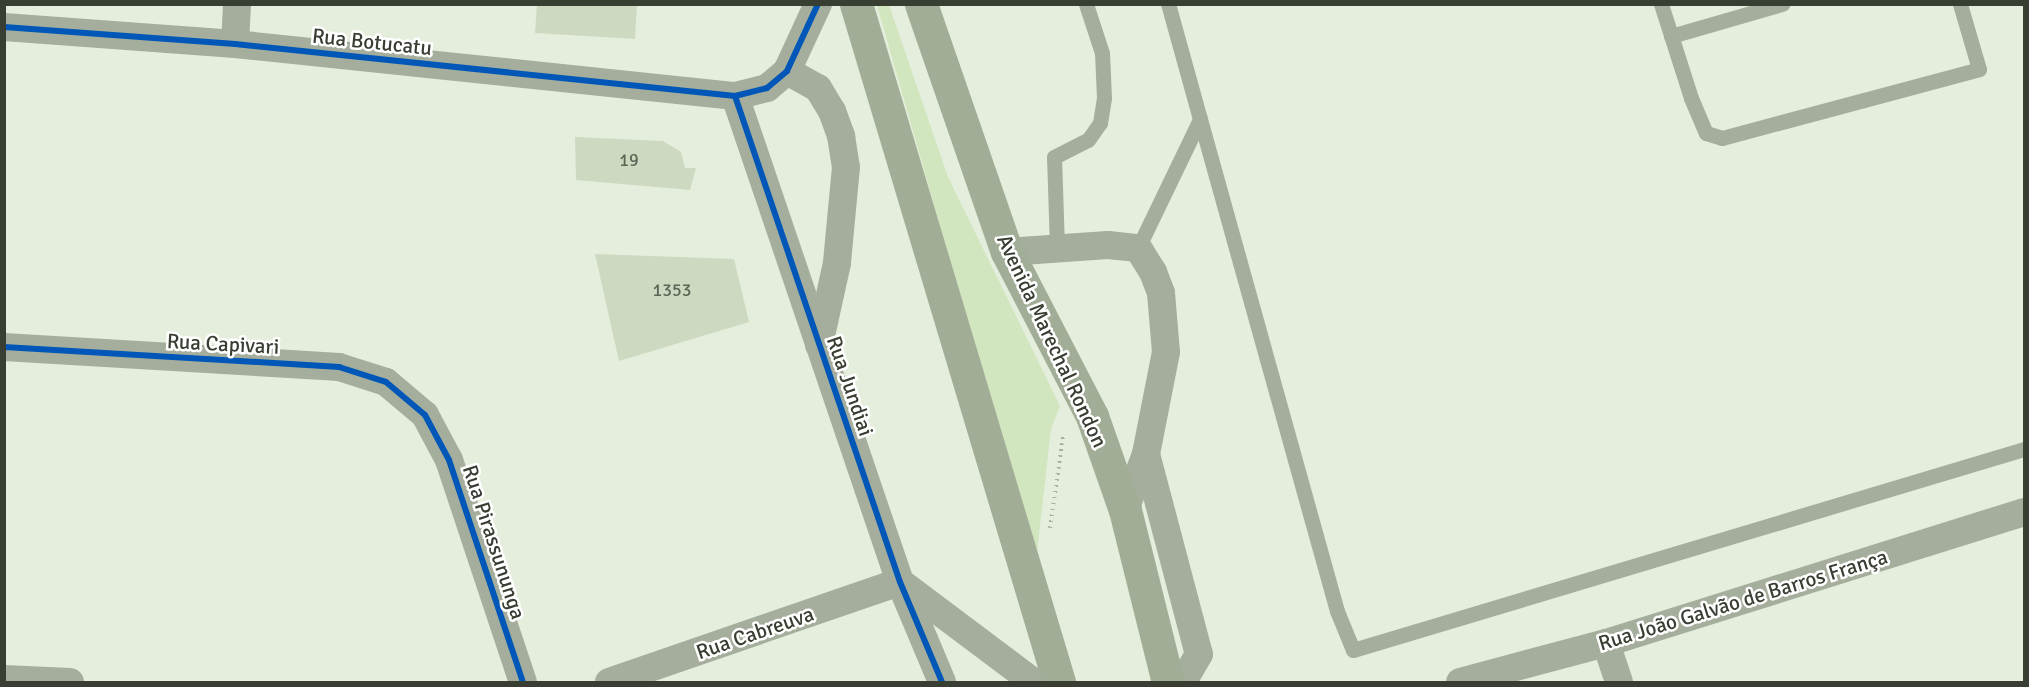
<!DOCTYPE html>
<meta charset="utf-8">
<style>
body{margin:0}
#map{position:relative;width:2029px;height:687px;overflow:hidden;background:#e5eedc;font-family:Signika,sans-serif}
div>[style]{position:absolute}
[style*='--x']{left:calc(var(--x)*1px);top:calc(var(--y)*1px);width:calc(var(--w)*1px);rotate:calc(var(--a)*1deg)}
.green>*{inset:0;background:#d1e5be}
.building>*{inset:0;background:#cdd9c1}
.path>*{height:4px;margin-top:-2px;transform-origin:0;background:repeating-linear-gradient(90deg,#a9b1a1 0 1.5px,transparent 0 6px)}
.service>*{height:15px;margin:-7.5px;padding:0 7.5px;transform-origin:7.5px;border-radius:7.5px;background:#a5ae9c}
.minor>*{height:28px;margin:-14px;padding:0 14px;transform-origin:14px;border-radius:14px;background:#a5ae9c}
.secondary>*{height:33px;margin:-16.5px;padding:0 16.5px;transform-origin:16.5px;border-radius:16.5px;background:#a2ad97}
.cycleway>*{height:6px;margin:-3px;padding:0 3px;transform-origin:3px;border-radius:3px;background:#0057b8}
span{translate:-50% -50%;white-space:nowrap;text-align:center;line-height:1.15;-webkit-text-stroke:5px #fff;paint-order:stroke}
.number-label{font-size:18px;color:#5d6556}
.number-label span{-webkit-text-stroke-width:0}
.street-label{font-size:21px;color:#383e32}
.frame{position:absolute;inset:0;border:6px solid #383e32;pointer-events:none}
</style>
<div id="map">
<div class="green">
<div style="clip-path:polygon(877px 5px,889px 5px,948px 177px,1060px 406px,1051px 429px,1036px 561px)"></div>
</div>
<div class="building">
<div style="clip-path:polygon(537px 4px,637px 4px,635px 39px,535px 33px)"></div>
<div style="clip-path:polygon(575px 137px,663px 141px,681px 152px,685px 168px,696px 168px,690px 190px,576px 180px)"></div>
<div style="clip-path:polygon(595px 254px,734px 259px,749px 322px,619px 361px)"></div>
</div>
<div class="path">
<div style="--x:1050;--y:528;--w:92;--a:-81.9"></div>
</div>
<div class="service">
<div style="--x:1661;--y:4;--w:99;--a:72.3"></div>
<div style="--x:1691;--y:98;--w:38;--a:67"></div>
<div style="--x:1706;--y:133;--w:17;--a:17"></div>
<div style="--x:1722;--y:138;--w:266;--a:-15"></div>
<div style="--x:1979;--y:69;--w:68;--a:-106.3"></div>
<div style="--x:1671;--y:36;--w:116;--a:-16.1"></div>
<div style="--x:1200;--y:119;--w:511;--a:74.44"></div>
<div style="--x:1337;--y:611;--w:42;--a:67.7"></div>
<div style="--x:1353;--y:650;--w:700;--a:-16.68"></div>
<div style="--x:1057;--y:247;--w:90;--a:-91.9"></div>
<div style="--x:1054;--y:157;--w:38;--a:-27"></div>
<div style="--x:1088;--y:140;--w:21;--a:-55"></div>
<div style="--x:1100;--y:123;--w:25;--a:-81"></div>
<div style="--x:1104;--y:98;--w:45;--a:-92.5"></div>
<div style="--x:1102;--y:53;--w:52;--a:-108.1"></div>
<div style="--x:1138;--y:248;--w:143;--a:-64.3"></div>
<div style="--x:1200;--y:119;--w:119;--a:-105.5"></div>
</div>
<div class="minor">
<div style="--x:4;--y:27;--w:232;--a:4.2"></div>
<div style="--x:235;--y:44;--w:503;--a:5.94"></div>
<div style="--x:735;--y:96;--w:33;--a:-14"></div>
<div style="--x:767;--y:88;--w:26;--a:-40"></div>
<div style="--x:787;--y:71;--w:74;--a:-65.2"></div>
<div style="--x:235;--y:44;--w:40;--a:-87.1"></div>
<div style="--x:787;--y:71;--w:35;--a:29"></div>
<div style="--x:818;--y:88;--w:27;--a:59"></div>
<div style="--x:832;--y:111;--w:27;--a:70"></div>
<div style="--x:841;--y:136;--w:31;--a:81"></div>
<div style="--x:846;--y:167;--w:96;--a:95.4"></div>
<div style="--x:837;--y:263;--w:84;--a:102.4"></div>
<div style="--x:735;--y:96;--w:513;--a:71.25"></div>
<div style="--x:900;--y:582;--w:108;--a:67.2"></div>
<div style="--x:1007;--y:252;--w:101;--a:-4"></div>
<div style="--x:1108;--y:245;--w:30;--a:6"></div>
<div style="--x:1138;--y:248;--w:28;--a:58"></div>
<div style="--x:1153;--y:272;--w:22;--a:69"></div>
<div style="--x:1161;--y:293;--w:59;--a:85.2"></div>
<div style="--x:1166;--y:352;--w:104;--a:101.1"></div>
<div style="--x:1146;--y:454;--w:60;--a:110.6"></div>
<div style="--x:4;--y:347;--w:336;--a:3.4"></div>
<div style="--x:339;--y:367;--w:49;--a:17.7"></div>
<div style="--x:386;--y:382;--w:51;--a:40.2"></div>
<div style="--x:425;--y:415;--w:51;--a:61.9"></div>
<div style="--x:449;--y:460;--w:234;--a:71.6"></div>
<div style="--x:1146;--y:454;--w:207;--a:75.2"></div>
<div style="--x:1199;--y:654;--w:32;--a:120"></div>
<div style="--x:1606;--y:643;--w:41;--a:71.6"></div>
<div style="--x:4;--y:679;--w:66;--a:2.6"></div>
<div style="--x:609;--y:682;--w:308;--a:-19"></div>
<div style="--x:900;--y:582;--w:166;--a:36.9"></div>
<div style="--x:1460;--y:682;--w:151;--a:-15"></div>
<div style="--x:1606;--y:643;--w:438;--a:-17.4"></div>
</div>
<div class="secondary">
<div style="--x:856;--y:4;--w:708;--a:73.33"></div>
<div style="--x:921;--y:4;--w:262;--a:70.9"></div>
<div style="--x:1007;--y:252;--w:185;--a:62.6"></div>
<div style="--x:1092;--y:416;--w:100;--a:70.7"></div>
<div style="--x:1125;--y:510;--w:177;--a:76"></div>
</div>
<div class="cycleway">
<div style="--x:4;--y:27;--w:232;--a:4.2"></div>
<div style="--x:235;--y:44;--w:503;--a:5.94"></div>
<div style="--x:735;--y:96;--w:33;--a:-14"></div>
<div style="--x:767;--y:88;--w:26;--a:-40"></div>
<div style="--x:787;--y:71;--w:74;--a:-65.2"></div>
<div style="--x:735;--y:96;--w:513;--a:71.25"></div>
<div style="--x:900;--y:582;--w:108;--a:67.2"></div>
<div style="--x:4;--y:347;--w:336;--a:3.4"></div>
<div style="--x:339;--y:367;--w:49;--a:17.7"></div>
<div style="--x:386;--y:382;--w:51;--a:40.2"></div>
<div style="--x:425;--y:415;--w:51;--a:61.9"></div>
<div style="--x:449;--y:460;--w:234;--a:71.6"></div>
</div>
<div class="number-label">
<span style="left:629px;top:160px">19</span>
<span style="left:672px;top:290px">1353</span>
</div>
<div class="street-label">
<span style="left:372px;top:42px;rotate:6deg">Rua Botucatu</span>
<span style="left:1052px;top:341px;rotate:65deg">Avenida Marechal Rondon</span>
<span style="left:223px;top:344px;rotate:3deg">Rua Capivari</span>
<span style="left:850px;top:386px;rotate:71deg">Rua Jundiai</span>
<span style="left:494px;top:542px;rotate:72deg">Rua Pirassununga</span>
<span style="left:1743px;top:600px;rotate:-17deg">Rua João Galvão de Barros França</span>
<span style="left:755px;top:633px;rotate:-19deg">Rua Cabreuva</span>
</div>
<div class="frame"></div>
</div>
